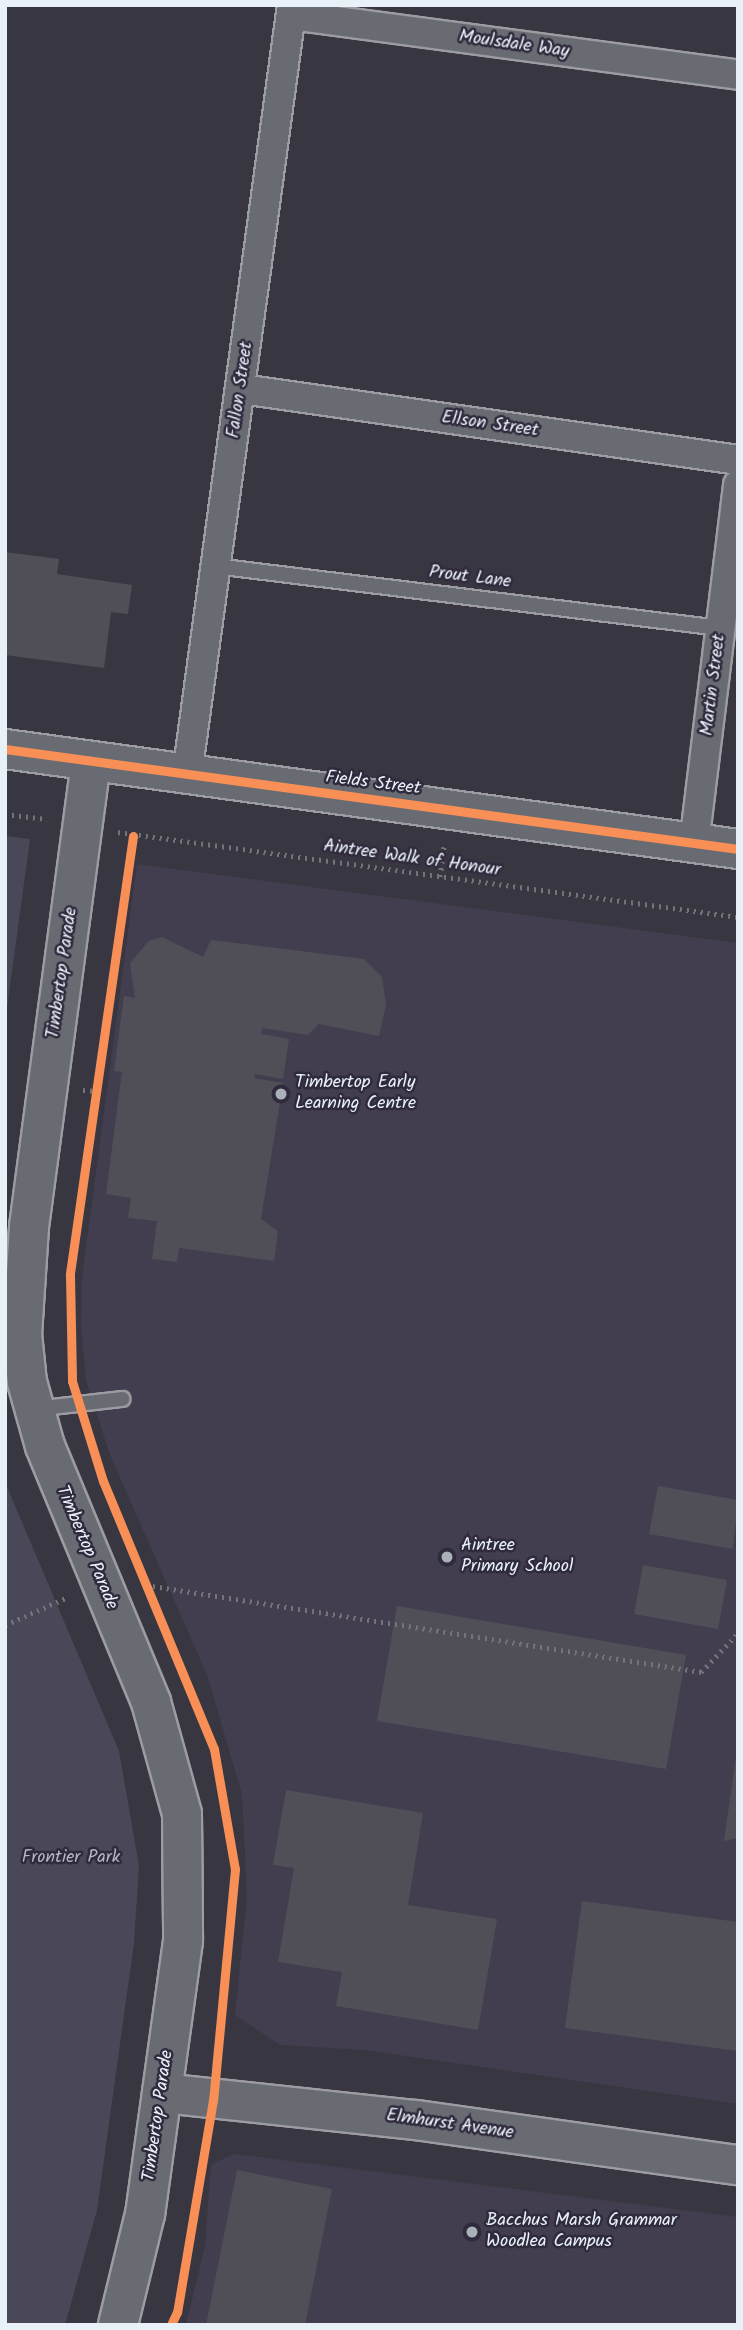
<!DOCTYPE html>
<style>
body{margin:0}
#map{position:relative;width:743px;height:2330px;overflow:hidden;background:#383640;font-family:Kalam,sans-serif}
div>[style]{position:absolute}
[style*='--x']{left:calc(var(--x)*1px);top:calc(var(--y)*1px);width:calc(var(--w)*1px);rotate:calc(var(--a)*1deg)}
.built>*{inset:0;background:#423e4f}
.green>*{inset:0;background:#4a4858}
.building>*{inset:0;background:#504f57}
.path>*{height:4.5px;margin-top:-2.25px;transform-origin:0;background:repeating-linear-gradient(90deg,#747379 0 2px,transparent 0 7px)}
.roads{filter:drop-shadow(2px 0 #9c9ca2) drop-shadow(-2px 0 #9c9ca2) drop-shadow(0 2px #9c9ca2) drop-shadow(0 -2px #9c9ca2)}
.lane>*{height:14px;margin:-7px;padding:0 7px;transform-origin:7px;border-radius:7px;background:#696b72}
.street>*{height:28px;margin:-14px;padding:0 14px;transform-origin:14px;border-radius:14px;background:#696b72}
.secondary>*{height:38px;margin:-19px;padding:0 19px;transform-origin:19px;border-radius:19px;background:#696b72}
.cycleway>*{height:9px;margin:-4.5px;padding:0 4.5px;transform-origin:4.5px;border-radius:4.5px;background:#f78f57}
.dots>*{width:19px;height:19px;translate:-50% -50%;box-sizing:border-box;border:4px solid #2f2a3d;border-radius:50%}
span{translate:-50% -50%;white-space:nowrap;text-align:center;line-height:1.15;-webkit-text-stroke:5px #2f2a3d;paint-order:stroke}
.street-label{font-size:18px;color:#e8f1f8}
.poi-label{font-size:18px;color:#e8f1f8}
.left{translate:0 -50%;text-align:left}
.park-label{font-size:18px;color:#b2b7c1}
.frame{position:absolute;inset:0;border:7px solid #e8f1f8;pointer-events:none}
</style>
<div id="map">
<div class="built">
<div style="clip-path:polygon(137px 864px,738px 943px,738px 2104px,364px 2050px,280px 2045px,235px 2015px,247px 1897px,242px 1795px,208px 1677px,110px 1455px,86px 1380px,81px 1328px,82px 1277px)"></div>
<div style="clip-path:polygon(233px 2154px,738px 2217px,738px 2325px,186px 2325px,205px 2246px,211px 2165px)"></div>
</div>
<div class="green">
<div style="clip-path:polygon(5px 836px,30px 839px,5px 1023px)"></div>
<div style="clip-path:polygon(5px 1482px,119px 1751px,139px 1866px,134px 1943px,97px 2210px,65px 2325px,5px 2325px)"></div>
</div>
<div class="building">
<div style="clip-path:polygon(5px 552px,59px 559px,57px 574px,132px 585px,128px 614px,111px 612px,104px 668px,5px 655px)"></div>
<div style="clip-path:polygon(162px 937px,203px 957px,211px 940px,364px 959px,382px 977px,386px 1005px,379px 1036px,319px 1024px,308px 1035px,262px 1028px,261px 1034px,289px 1039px,283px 1079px,255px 1074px,254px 1078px,283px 1083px,261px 1219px,278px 1231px,274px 1261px,179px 1248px,177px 1262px,152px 1259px,157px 1221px,128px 1218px,131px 1198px,106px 1194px,122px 1072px,114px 1071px,124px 996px,135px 998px,130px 963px,149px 941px)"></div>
<div style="clip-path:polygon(658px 1486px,738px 1500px,733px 1549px,649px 1534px)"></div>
<div style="clip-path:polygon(643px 1565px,727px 1580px,718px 1629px,634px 1614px)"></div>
<div style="clip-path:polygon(397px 1606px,686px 1655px,666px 1769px,377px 1721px)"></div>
<div style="clip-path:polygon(736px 1756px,738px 1838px,724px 1841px)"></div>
<div style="clip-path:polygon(286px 1790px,423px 1813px,408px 1905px,497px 1919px,478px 2030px,336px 2006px,342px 1972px,278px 1962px,294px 1868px,273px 1865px)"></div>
<div style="clip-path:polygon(582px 1901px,738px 1922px,738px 2051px,565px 2028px)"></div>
<div style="clip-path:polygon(237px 2170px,332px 2189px,305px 2325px,206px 2325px)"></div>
</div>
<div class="path">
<div style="--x:5;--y:814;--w:42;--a:6.8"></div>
<div style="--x:118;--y:832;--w:626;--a:7.81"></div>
<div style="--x:440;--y:877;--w:34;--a:-83"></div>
<div style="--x:83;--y:1090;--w:13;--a:4"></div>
<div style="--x:146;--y:1585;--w:562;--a:8.91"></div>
<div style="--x:701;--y:1672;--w:54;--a:-46.5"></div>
<div style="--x:5;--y:1625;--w:69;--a:-24"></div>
</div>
<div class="roads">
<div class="lane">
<div style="--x:215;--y:566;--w:509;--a:7"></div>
<div style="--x:35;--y:1409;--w:88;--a:-6.6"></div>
</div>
<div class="street">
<div style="--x:291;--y:15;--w:451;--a:7.6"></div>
<div style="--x:241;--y:389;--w:502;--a:8.13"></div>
<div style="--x:187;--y:775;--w:777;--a:-82.23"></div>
<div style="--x:694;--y:844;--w:362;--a:-83"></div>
</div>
<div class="secondary">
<div style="--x:5;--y:749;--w:740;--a:7.77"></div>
<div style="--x:91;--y:762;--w:469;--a:97.6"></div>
<div style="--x:29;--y:1227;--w:107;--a:93.7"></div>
<div style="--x:22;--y:1334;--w:48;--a:84.1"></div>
<div style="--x:27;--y:1382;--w:66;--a:74.3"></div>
<div style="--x:45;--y:1446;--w:277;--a:67.5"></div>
<div style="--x:151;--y:1702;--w:116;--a:74.5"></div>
<div style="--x:182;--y:1814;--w:127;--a:89.5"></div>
<div style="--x:183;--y:1941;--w:276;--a:97.9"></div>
<div style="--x:145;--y:2214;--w:114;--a:103.7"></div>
<div style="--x:162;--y:2093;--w:255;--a:6.1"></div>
<div style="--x:416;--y:2120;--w:325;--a:8"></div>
</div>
</div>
<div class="cycleway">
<div style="--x:5;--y:749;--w:740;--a:7.77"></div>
<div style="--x:133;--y:836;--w:443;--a:98.2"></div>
<div style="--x:70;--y:1275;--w:106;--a:88.9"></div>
<div style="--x:72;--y:1381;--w:105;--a:72.8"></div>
<div style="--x:103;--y:1481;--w:290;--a:67.5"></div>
<div style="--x:214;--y:1749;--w:122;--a:80.1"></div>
<div style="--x:235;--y:1869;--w:232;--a:95.4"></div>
<div style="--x:213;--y:2100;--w:215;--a:99.6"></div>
<div style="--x:177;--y:2312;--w:14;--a:115"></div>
</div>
<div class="dots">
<div style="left:281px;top:1094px;background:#aab0b8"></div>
<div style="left:447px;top:1557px;background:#aab0b8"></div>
<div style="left:472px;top:2232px;background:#aab0b8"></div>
</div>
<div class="street-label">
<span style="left:514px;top:45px;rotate:8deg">Moulsdale Way</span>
<span style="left:241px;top:390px;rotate:-82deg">Fallon Street</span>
<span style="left:490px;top:425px;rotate:8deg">Ellson Street</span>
<span style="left:470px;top:578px;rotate:7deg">Prout Lane</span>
<span style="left:714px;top:685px;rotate:-83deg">Martin Street</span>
<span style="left:373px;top:784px;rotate:7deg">Fields Street</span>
<span style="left:412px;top:859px;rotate:8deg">Aintree Walk of Honour</span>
<span style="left:63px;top:973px;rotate:-82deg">Timbertop Parade</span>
<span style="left:86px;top:1548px;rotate:67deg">Timbertop Parade</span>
<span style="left:159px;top:2116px;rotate:-82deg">Timbertop Parade</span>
<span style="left:450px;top:2125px;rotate:8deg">Elmhurst Avenue</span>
</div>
<div class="poi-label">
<span class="left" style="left:295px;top:1094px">Timbertop Early<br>Learning Centre</span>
<span class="left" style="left:461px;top:1557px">Aintree<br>Primary School</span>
<span class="left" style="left:486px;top:2232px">Bacchus Marsh Grammar<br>Woodlea Campus</span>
</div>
<div class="park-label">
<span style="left:71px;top:1858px">Frontier Park</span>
</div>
<div class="frame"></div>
</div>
